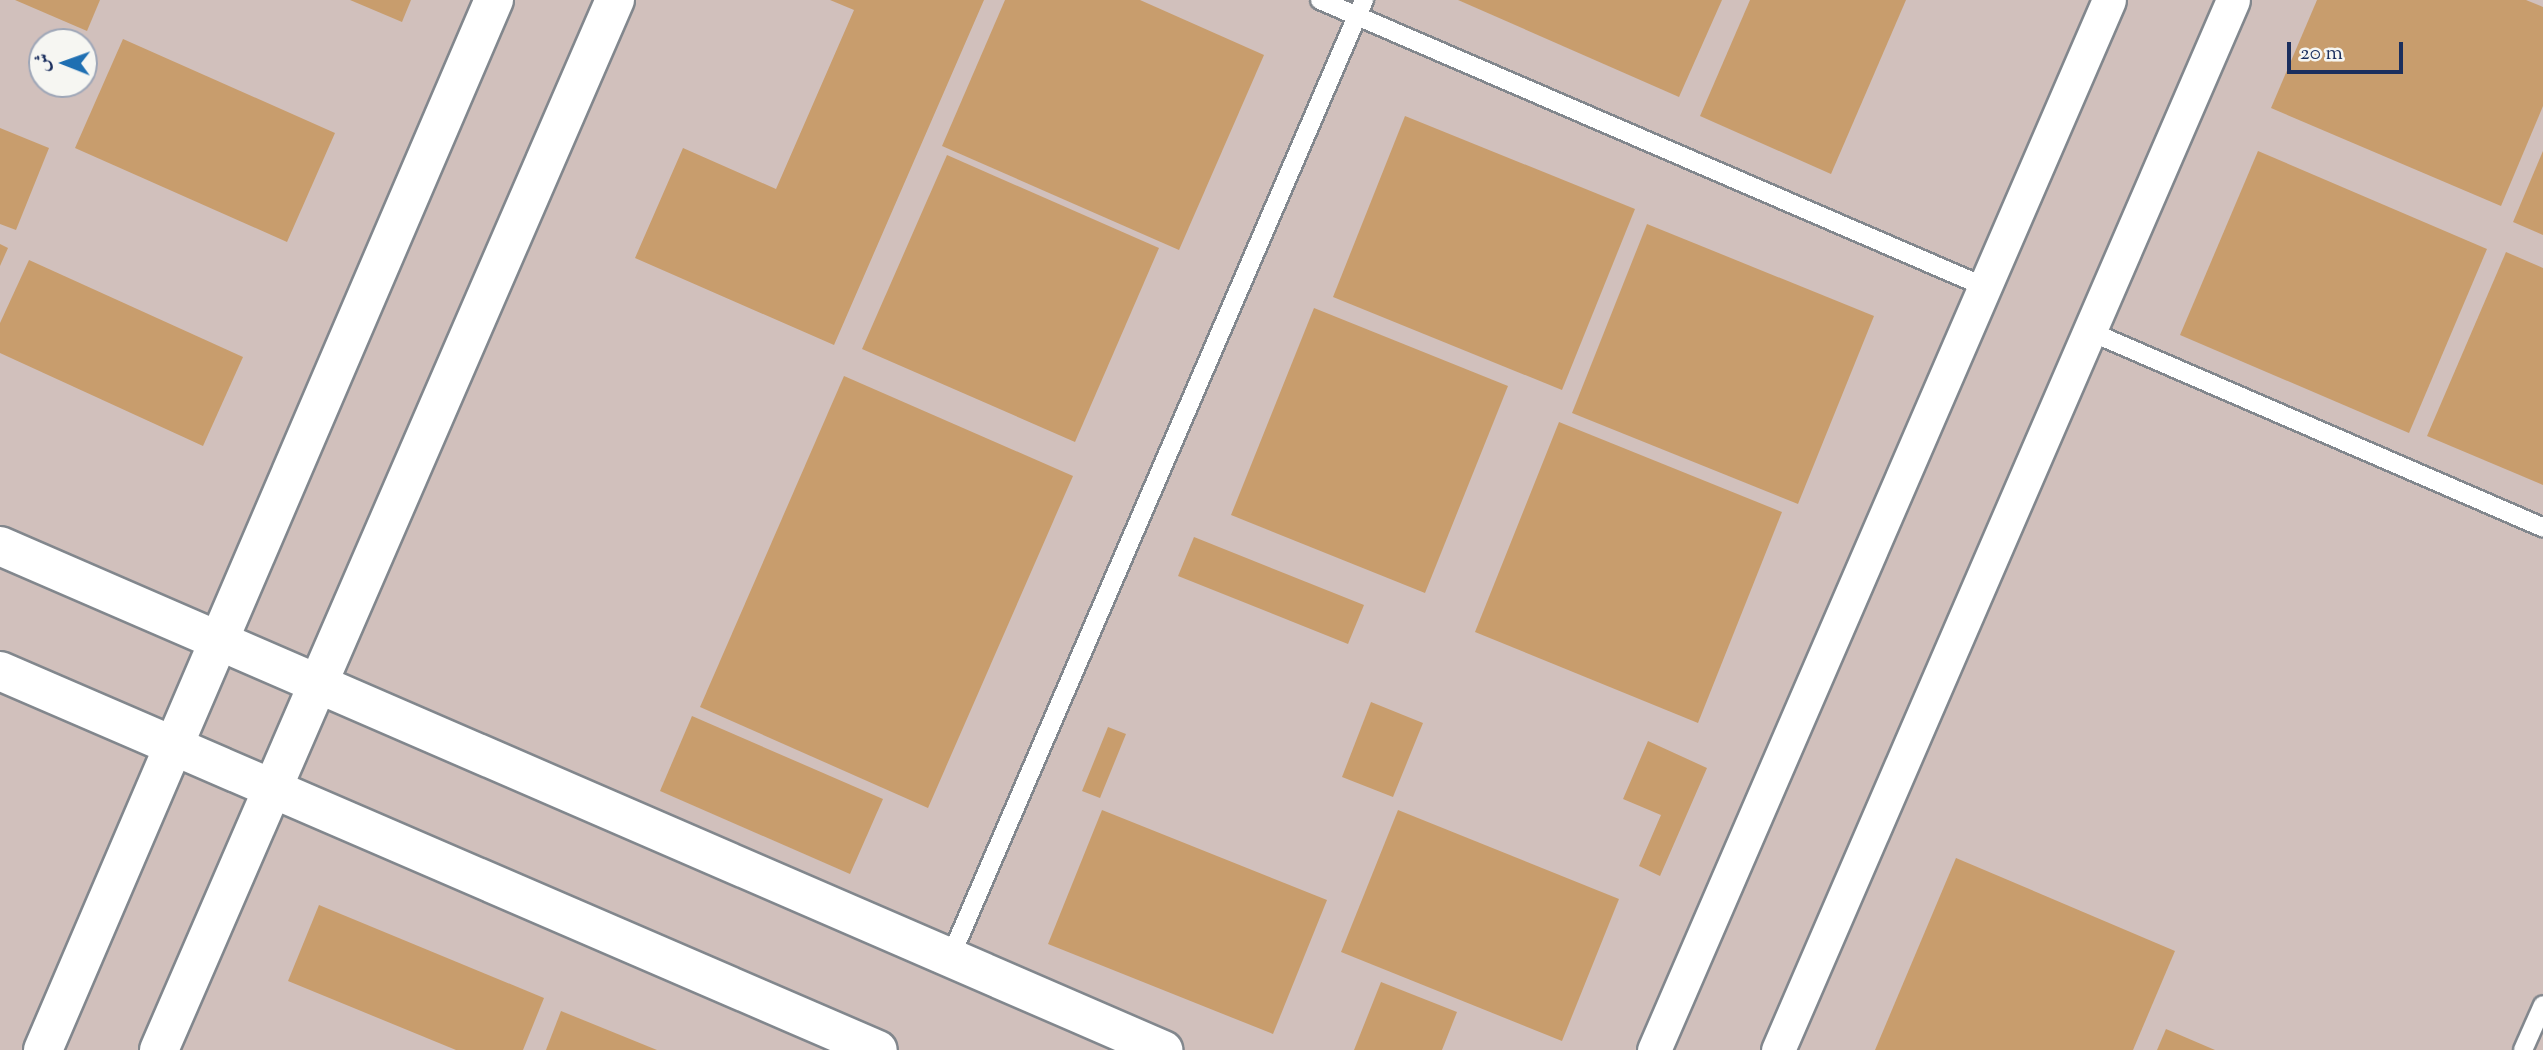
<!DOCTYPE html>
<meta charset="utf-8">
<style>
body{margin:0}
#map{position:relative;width:2543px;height:1050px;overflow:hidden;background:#e9dfbc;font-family:"Sorts Mill Goudy",Amiri,serif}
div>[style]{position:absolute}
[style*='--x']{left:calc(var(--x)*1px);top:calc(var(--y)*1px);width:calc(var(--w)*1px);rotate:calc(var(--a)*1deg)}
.industrial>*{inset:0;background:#d1c0bc}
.building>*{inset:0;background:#c89d6d}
.roads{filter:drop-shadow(2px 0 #82878d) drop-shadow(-2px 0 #82878d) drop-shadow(0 2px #82878d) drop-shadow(0 -2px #82878d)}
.service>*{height:18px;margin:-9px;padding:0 9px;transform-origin:9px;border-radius:9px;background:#fff}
.minor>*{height:33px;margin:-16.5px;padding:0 16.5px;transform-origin:16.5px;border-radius:16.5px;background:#fff}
.tertiary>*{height:38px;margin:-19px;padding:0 19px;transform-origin:19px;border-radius:19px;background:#fff}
span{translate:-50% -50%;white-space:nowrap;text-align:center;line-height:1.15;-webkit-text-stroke:5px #f6f6f2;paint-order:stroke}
.north{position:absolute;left:28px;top:28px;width:70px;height:70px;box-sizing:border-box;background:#f6f6f2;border:2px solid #9ea6b7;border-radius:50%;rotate:271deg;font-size:19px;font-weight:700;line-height:28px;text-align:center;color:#1b2f5e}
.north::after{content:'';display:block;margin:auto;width:24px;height:32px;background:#1f6fb2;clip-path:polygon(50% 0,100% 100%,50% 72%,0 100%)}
.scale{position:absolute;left:2287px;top:42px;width:116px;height:32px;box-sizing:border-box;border:4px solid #1b2f5e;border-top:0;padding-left:9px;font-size:21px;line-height:24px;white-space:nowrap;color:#1b2f5e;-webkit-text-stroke:5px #f6f6f2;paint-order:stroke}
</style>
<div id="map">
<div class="industrial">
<div style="clip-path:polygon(evenodd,0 0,2543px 0,2543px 1050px,0 1050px,0 0,42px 42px,84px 42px,84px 84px,42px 84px,42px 42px)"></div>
</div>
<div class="building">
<div style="clip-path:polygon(15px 0,100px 0,87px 31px)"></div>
<div style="clip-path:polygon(350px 0,411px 0,402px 22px)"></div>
<div style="clip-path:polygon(830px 0,984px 0,834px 345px,635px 258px,683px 148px,776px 189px,854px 10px)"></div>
<div style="clip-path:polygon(1005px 0,1140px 0,1264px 55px,1179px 250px,942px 146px)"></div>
<div style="clip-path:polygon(1458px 0,1722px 0,1679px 97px)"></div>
<div style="clip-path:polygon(1750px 0,1906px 0,1831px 174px,1700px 116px)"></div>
<div style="clip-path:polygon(2317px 0,2526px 0,2543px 7px,2543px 106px,2501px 206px,2271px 108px)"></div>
<div style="clip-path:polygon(123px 39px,335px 133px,287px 242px,75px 148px)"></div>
<div style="clip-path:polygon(1405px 116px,1635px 209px,1562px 390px,1333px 297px)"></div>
<div style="clip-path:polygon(0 128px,49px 148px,16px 230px,0 224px)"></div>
<div style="clip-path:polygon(2258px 151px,2487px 249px,2409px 433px,2180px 335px)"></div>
<div style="clip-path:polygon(2543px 151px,2543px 235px,2513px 222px)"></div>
<div style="clip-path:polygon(947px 155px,1159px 248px,1075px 442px,862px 349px)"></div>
<div style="clip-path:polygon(1647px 224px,1874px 316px,1798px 504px,1572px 413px)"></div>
<div style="clip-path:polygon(0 244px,8px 248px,0 266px)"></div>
<div style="clip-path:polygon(2506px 252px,2543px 268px,2543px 485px,2427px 436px)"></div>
<div style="clip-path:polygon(29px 260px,243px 357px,203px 446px,0 353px,0 323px)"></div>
<div style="clip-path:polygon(1314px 308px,1508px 386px,1425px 593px,1231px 515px)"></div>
<div style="clip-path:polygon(844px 376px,1073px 476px,928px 808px,700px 707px)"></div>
<div style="clip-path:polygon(1559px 422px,1782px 512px,1698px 723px,1475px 632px)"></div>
<div style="clip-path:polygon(1194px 537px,1364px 605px,1348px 644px,1178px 576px)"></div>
<div style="clip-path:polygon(1371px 702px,1423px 723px,1393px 797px,1342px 777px)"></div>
<div style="clip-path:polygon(692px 716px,883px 799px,850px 874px,660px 791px)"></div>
<div style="clip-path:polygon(1108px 727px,1126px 734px,1100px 798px,1082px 791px)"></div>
<div style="clip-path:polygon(1648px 741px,1707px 768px,1660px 876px,1639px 866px,1661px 815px,1623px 799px)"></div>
<div style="clip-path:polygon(1102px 810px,1327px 900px,1273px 1034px,1048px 944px)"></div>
<div style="clip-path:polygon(1398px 810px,1619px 899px,1562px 1041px,1341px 952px)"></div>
<div style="clip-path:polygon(1956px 858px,2175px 951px,2133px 1050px,1875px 1050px)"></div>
<div style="clip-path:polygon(319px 905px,544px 998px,523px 1050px,456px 1050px,288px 981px)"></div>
<div style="clip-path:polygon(1381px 982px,1457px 1012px,1442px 1050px,1354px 1050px)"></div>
<div style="clip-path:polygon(561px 1011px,657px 1050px,546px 1050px)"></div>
<div style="clip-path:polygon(2166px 1029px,2215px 1050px,2157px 1050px)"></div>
</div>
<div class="roads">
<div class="service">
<div style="--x:1320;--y:0;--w:724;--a:23.34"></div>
<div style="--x:2089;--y:331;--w:495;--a:23.4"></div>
<div style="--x:950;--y:958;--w:1044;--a:-66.63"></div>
<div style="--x:2523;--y:1050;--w:49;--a:-66"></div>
</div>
<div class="minor">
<div style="--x:1654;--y:1050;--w:1144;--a:-66.57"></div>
<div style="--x:1778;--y:1050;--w:1144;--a:-66.57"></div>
</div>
<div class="tertiary">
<div style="--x:0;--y:546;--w:1268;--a:23.43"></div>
<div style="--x:0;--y:671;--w:956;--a:23.35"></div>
<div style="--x:43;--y:1050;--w:1143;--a:-66.76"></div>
<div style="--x:159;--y:1050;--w:1145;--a:-66.53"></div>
</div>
</div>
<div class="north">ش</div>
<div class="scale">20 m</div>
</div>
